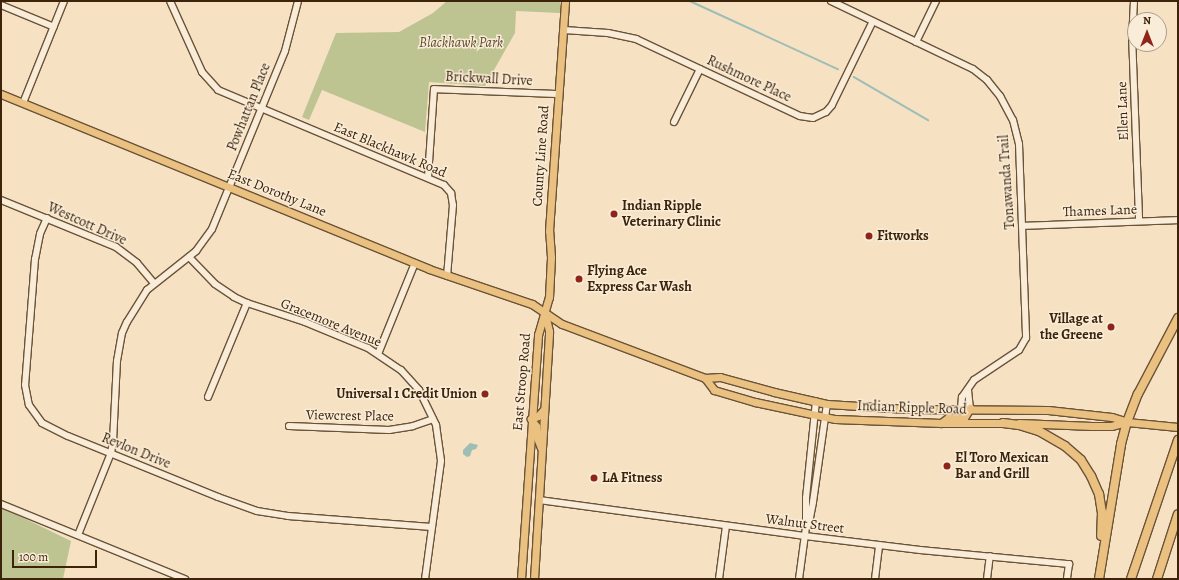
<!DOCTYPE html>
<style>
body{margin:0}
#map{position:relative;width:1179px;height:580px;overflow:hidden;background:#f6e2c3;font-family:Alegreya,serif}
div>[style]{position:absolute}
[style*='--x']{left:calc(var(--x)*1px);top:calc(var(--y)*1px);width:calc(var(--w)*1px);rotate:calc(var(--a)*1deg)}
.green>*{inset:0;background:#bec392}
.water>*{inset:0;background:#9dbdb5}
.stream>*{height:1.5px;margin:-0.75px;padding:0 0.75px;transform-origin:0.75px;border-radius:0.75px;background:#9dbdb5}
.roads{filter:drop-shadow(1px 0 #6a5338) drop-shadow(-1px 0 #6a5338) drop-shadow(0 1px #6a5338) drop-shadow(0 -1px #6a5338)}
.minor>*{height:6px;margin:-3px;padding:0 3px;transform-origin:3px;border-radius:3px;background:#f9ecd8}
.major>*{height:7px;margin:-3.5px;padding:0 3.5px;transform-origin:3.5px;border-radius:3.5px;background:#ebc182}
.highway>*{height:8px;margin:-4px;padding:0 4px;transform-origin:4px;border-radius:4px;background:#ebc182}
.dots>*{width:11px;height:11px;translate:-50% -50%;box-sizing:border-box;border:2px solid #f9ecd8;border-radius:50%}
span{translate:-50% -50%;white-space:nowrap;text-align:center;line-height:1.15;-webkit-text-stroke:3px #f9ecd8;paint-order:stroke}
.park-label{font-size:14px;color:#5c4b2c;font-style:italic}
.street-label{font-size:14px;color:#3c230a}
.poi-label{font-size:14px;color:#3c230a;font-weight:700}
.left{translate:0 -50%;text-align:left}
.right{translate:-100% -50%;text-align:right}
.frame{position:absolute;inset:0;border:2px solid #3c230a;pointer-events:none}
.north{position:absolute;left:1127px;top:12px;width:40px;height:40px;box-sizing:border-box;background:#f9ecd8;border:1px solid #ad9c86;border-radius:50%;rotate:0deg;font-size:11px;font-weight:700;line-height:16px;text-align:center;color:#3c230a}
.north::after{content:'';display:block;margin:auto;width:14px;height:18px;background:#8f2418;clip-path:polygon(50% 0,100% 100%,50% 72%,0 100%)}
.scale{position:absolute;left:12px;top:550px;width:85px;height:18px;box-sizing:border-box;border:2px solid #3c230a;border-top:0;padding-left:5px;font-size:12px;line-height:14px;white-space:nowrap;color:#3c230a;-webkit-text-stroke:3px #f9ecd8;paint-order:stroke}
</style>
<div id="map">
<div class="green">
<div style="clip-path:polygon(447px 1px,560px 1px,560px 13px,516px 11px,515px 33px,485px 86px,429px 82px,425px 132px,322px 90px,309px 120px,302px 117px,336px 33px,399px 32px,433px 13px)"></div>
<div style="clip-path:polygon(1px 507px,71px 541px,63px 579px,1px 579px)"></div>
</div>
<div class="water">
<div style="clip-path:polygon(470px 443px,478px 445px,476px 449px,472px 450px,470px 456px,467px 457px,463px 454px,463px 450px)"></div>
</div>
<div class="stream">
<div style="--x:690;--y:1;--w:163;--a:24.7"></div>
<div style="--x:854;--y:77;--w:86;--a:30.2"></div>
</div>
<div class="roads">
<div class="minor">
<div style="--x:170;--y:1;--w:78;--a:65.7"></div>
<div style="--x:202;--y:72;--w:24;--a:48"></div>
<div style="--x:218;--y:90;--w:245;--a:22.8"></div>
<div style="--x:444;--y:185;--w:11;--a:49"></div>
<div style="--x:451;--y:193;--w:12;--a:81"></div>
<div style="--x:453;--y:205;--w:71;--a:94.8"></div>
<div style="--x:831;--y:1;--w:157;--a:25.6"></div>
<div style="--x:973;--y:69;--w:18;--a:38"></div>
<div style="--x:987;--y:80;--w:21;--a:51"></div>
<div style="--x:1000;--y:96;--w:27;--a:62"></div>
<div style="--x:1013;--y:120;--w:25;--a:76"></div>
<div style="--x:1019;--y:144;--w:194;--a:87.9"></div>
<div style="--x:1026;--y:338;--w:14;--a:120"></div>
<div style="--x:1019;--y:350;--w:54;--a:146.3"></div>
<div style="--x:974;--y:380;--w:21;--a:125"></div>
<div style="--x:962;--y:397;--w:11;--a:95"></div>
<div style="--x:1134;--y:1;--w:34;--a:93"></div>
<div style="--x:1132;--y:35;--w:186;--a:87.8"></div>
<div style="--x:1;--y:5;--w:57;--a:22.5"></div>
<div style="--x:564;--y:30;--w:44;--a:3.9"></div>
<div style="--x:608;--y:33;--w:29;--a:12"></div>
<div style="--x:636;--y:39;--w:181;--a:25.2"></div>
<div style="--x:800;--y:116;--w:13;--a:9"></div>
<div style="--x:813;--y:118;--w:14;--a:-25"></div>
<div style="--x:826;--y:112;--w:9;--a:-49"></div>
<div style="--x:832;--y:105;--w:93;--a:-64"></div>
<div style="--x:916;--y:42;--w:46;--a:-64"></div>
<div style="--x:23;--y:103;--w:110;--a:-68.1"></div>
<div style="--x:674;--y:122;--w:59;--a:-63.9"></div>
<div style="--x:428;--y:177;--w:88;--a:-86.1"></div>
<div style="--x:434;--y:89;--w:125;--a:2.3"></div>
<div style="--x:1;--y:200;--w:124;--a:22.2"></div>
<div style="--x:116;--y:247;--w:26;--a:37"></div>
<div style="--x:137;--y:263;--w:26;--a:50"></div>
<div style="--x:47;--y:218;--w:17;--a:114"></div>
<div style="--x:40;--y:234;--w:25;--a:101"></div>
<div style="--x:35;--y:259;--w:126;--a:94.5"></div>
<div style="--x:25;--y:385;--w:20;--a:79"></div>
<div style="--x:29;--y:405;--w:22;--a:54"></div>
<div style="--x:42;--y:423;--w:29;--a:27"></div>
<div style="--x:68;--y:436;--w:162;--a:22.1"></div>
<div style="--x:218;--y:497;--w:41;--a:19.7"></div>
<div style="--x:257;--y:511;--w:31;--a:9"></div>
<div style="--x:288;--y:516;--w:144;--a:4.4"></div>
<div style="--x:1023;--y:226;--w:155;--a:-2.2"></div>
<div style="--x:189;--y:257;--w:37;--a:46"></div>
<div style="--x:215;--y:284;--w:23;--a:34"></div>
<div style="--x:234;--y:297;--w:14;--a:25"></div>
<div style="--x:247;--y:303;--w:61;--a:18.1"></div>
<div style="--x:305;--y:322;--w:68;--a:22.4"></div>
<div style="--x:368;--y:348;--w:40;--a:34"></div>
<div style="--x:401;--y:370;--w:27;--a:48"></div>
<div style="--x:419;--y:390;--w:39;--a:64"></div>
<div style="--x:436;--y:425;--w:36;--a:82"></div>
<div style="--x:441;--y:461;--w:119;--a:97.7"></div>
<div style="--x:378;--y:354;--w:98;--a:-67.9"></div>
<div style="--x:968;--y:390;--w:18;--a:84"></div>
<div style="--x:208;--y:397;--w:102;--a:-67.5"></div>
<div style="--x:289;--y:426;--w:100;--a:2.3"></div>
<div style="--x:389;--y:430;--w:24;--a:-9"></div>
<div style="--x:413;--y:426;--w:21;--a:-19"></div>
<div style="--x:539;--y:500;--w:268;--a:7.7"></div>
<div style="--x:805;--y:536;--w:116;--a:6.9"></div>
<div style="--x:920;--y:550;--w:150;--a:5.4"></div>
<div style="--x:1069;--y:564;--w:15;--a:98"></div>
<div style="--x:1;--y:504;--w:199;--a:22.2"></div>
<div style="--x:806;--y:527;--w:5;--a:-53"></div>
<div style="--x:809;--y:523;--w:21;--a:-79"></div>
<div style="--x:813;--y:502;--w:99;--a:-81.9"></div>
<div style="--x:78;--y:535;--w:88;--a:-68.1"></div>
<div style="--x:111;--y:453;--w:11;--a:-80"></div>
<div style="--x:113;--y:442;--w:81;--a:-87.2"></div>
<div style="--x:117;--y:361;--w:28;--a:-80"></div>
<div style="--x:122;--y:333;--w:12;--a:-66"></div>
<div style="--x:127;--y:322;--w:38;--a:-58"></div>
<div style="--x:147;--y:290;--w:63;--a:-38.5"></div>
<div style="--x:196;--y:251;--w:27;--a:-54"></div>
<div style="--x:212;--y:229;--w:192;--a:-67.7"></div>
<div style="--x:285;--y:51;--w:52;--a:-75.4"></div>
<div style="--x:719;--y:579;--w:53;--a:-82.5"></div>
<div style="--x:799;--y:579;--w:52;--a:-82.3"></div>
<div style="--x:806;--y:527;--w:29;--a:-90"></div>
<div style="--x:806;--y:498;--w:97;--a:-84.1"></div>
<div style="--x:875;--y:579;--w:34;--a:-83"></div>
<div style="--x:987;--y:579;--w:23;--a:-83"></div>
</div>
<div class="major">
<div style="--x:1;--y:94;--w:462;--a:22.2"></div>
<div style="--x:429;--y:269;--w:109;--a:18.8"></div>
<div style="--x:532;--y:304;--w:36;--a:34"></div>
<div style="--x:562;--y:324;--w:153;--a:20.7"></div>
<div style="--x:705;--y:378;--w:15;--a:-4"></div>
<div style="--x:720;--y:377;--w:56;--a:15.5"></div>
<div style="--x:774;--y:392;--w:54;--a:12.8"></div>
<div style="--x:827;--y:404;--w:80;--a:3.6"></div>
<div style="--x:907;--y:409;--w:141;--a:0.4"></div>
<div style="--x:1048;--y:410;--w:64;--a:6.2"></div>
<div style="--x:1112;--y:417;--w:16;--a:18"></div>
<div style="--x:705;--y:378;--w:15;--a:53"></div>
<div style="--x:714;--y:390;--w:43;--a:16.3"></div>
<div style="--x:755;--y:402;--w:82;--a:12"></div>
<div style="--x:835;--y:419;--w:106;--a:2.2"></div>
<div style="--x:941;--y:423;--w:67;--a:0"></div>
<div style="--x:941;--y:423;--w:10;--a:-37"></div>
<div style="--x:949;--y:417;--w:15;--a:4"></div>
<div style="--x:964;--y:418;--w:12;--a:-59"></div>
<div style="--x:1019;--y:423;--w:73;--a:2.4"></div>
<div style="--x:1092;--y:426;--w:19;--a:0"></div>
<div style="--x:1111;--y:426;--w:16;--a:-14"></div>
<div style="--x:1127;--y:422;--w:51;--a:5.6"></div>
<div style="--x:541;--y:448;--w:14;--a:-111"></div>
<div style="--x:536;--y:435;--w:9;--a:-90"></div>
<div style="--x:536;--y:426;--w:9;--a:-126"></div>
<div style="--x:531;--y:419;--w:8;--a:-23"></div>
<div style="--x:538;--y:416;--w:9;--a:-49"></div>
<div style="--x:521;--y:579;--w:245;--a:-86"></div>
<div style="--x:538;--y:335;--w:40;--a:-74"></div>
<div style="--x:549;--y:297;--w:40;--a:-87.1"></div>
<div style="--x:551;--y:257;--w:26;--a:-94"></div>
<div style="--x:549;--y:231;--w:231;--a:-86"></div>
<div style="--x:534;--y:579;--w:248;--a:-86.5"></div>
<div style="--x:549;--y:331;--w:18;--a:-103"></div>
</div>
<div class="highway">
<div style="--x:1003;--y:423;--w:16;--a:7"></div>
<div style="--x:1019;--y:425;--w:21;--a:17"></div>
<div style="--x:1039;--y:431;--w:30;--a:30"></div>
<div style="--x:1065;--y:446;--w:21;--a:41"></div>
<div style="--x:1081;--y:460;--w:19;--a:58"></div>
<div style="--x:1091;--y:476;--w:20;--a:66"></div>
<div style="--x:1099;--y:494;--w:18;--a:81"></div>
<div style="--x:1102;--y:512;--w:24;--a:92"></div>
<div style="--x:1099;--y:579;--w:137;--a:-80.7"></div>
<div style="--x:1121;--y:444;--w:23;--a:-75"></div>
<div style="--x:1127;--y:422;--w:30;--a:-69"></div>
<div style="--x:1138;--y:394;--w:86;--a:-62.2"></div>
<div style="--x:1131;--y:579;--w:147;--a:-71.3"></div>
<div style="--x:1157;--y:579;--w:68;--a:-72.1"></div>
</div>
</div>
<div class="dots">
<div style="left:614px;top:214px;background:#8f2418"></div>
<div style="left:869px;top:236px;background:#8f2418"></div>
<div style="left:579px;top:279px;background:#8f2418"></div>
<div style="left:1111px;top:327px;background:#8f2418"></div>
<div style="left:485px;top:394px;background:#8f2418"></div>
<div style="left:947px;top:466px;background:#8f2418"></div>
<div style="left:594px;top:478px;background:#8f2418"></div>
</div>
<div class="park-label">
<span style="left:461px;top:43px">Blackhawk Park</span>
</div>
<div class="street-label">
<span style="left:489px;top:79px;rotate:3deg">Brickwall Drive</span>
<span style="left:749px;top:79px;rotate:25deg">Rushmore Place</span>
<span style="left:249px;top:107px;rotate:-68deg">Powhattan Place</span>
<span style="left:1123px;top:111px;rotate:-92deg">Ellen Lane</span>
<span style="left:390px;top:150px;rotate:23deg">East Blackhawk Road</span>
<span style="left:541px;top:156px;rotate:-86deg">County Line Road</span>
<span style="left:1007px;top:182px;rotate:-94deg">Tonawanda Trail</span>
<span style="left:277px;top:193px;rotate:22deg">East Dorothy Lane</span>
<span style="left:1100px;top:211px;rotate:-2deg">Thames Lane</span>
<span style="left:87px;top:224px;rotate:24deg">Westcott Drive</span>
<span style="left:331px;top:323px;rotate:22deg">Gracemore Avenue</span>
<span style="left:522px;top:382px;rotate:-85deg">East Stroop Road</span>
<span style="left:912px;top:408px;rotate:2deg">Indian Ripple Road</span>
<span style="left:350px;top:416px;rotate:1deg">Viewcrest Place</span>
<span style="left:136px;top:451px;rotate:22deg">Revlon Drive</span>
<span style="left:805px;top:524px;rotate:7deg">Walnut Street</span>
</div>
<div class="poi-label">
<span class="left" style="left:622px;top:214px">Indian Ripple<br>Veterinary Clinic</span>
<span class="left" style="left:877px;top:236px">Fitworks</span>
<span class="left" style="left:587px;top:279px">Flying Ace<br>Express Car Wash</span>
<span class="right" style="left:1103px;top:327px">Village at<br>the Greene</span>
<span class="right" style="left:477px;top:394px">Universal 1 Credit Union</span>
<span class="left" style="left:955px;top:466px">El Toro Mexican<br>Bar and Grill</span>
<span class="left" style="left:602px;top:478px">LA Fitness</span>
</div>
<div class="frame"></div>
<div class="north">N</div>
<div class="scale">100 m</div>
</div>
